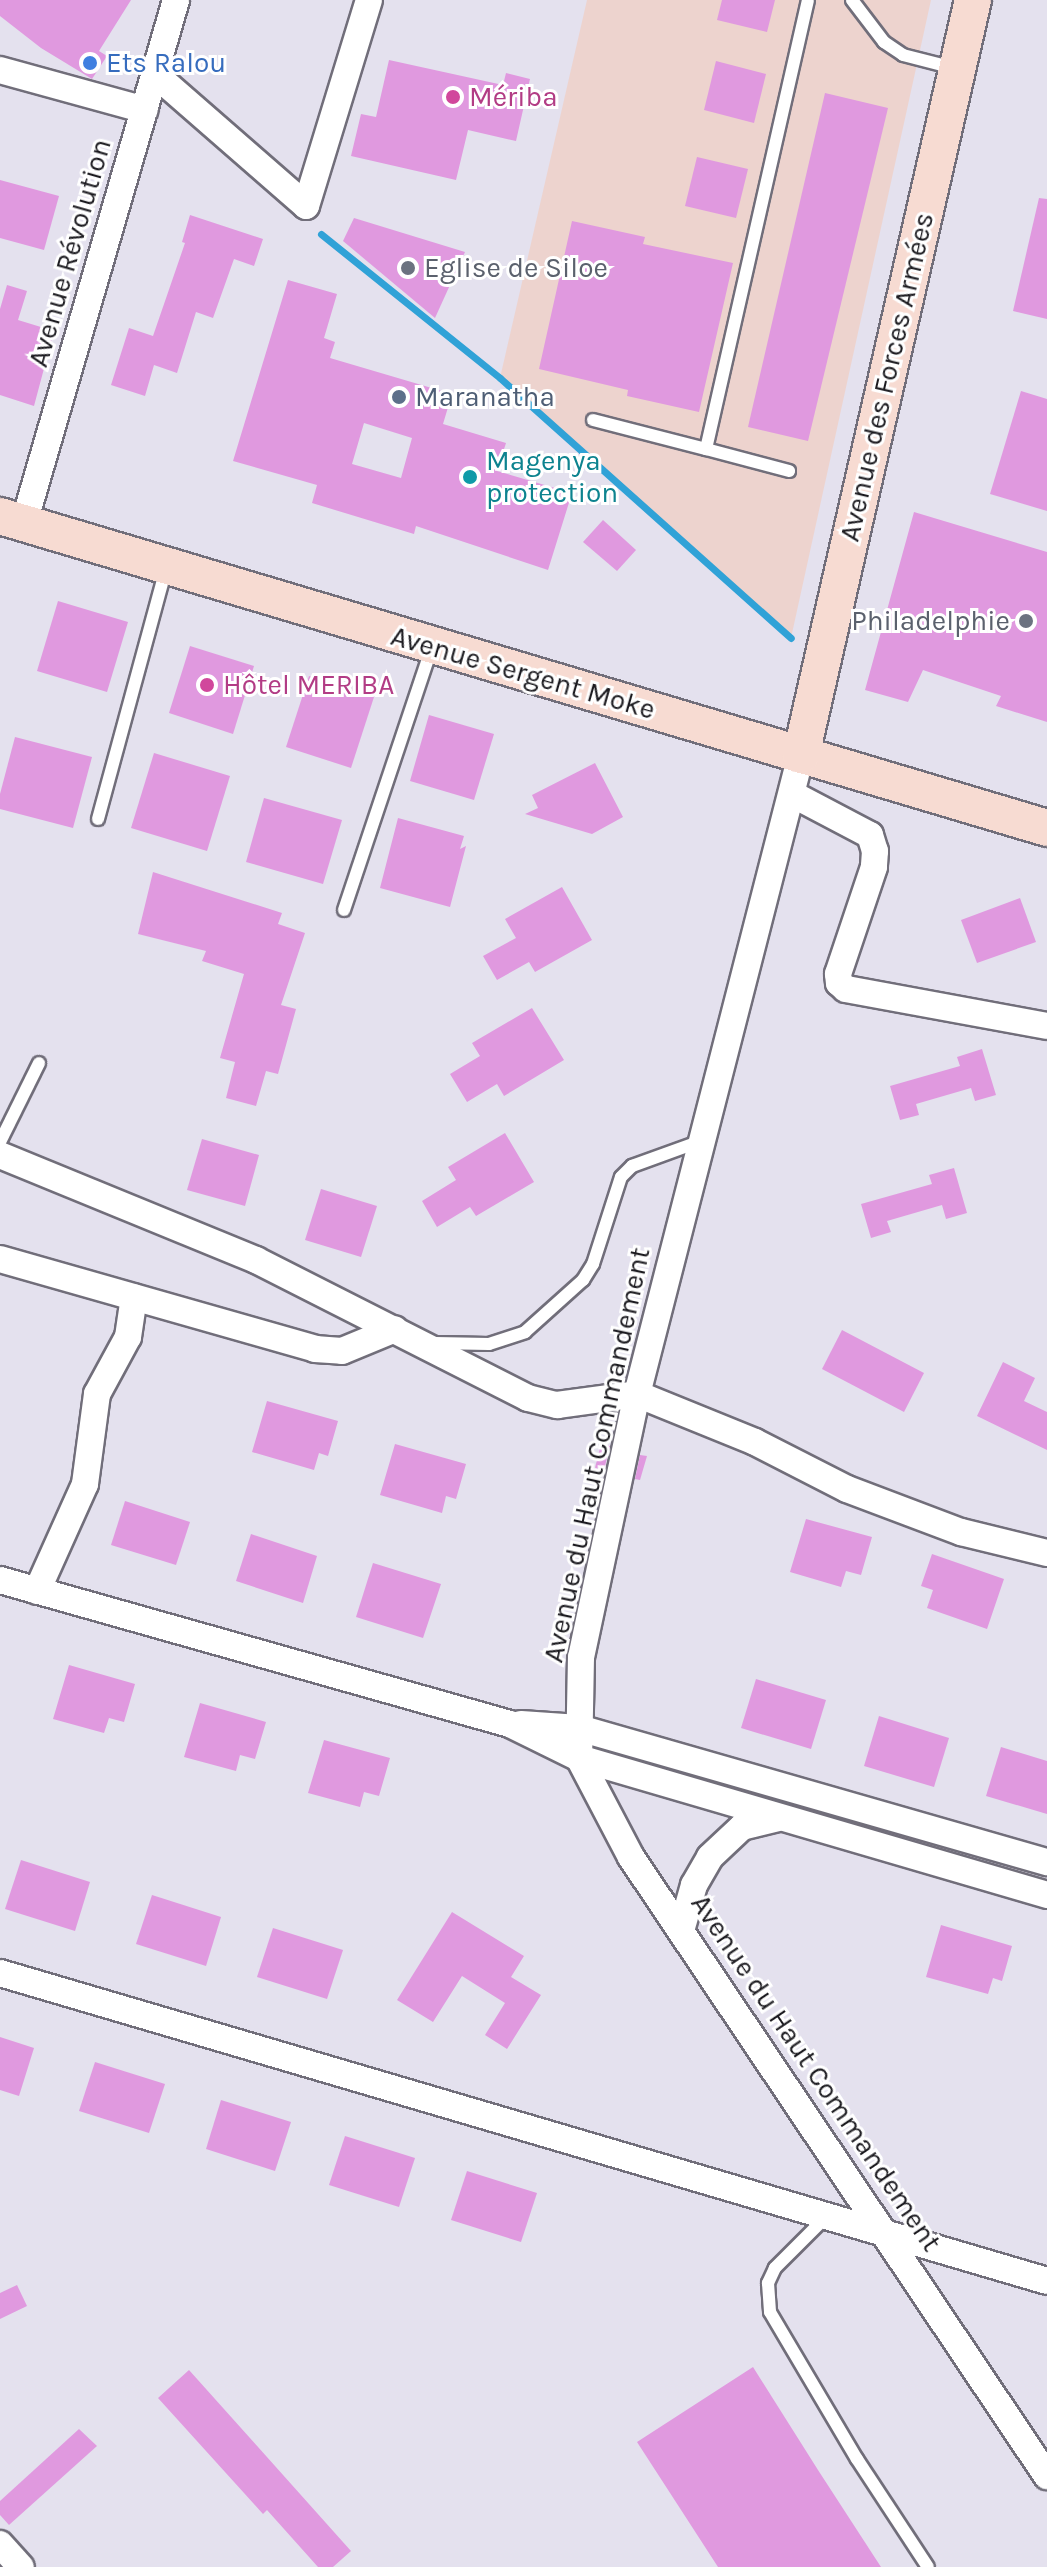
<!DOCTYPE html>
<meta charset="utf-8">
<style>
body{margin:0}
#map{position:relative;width:1047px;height:2567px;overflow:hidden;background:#e4e1ee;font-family:Karla,sans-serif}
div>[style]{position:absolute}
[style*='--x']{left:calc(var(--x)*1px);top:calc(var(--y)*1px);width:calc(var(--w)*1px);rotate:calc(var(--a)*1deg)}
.education>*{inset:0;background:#edd3ce}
.stream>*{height:7px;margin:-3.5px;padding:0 3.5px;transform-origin:3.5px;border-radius:3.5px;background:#30a2d7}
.building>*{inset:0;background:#e099df}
.roads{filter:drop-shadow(2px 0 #716e7a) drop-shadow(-2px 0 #716e7a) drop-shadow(0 2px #716e7a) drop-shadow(0 -2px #716e7a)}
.lane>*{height:12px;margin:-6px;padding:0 6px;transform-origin:6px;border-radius:6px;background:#fff}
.street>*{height:26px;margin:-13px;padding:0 13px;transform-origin:13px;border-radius:13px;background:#fff}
.secondary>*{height:36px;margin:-18px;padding:0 18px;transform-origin:18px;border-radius:18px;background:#f7dbd2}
.dots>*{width:22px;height:22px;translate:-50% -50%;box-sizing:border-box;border:4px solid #fff;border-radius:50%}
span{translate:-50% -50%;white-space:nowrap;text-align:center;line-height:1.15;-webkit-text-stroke:6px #fff;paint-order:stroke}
.shop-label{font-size:28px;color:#366cbe}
.left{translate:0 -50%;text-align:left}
.hotel-label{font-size:28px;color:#b23c85}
.street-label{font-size:28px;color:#1c1b20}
.worship-label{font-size:28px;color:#5b616d}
.right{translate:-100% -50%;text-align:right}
.service-label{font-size:28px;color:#4e5e75}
.culture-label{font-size:28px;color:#0d838f}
</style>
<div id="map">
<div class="education">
<div style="clip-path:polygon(587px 0,931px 0,791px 638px,500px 378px)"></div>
</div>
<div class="stream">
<div style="--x:321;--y:234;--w:230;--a:38.8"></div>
<div style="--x:500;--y:378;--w:390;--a:41.8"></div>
</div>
<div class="building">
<div style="clip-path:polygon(0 0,131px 0,99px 51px,107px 56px,92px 79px,41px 48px,0 16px)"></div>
<div style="clip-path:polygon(722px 0,775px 0,767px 32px,717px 20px)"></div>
<div style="clip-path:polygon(389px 60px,503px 85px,506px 73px,530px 79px,516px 141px,468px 130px,456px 180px,351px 156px,361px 114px,376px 117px)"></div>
<div style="clip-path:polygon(716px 61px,766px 74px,754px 123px,704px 110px)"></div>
<div style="clip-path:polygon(825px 93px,888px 108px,808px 441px,748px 427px)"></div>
<div style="clip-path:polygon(697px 157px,748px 169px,736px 218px,685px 206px)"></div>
<div style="clip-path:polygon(0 180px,59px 196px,44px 250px,0 238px)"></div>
<div style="clip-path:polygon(1039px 198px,1047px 199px,1047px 319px,1013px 311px)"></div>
<div style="clip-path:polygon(190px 215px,263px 239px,254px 266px,234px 259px,213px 318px,196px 312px,177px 373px,154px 365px,145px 396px,111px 385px,129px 328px,153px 336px,185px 243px,182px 242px)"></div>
<div style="clip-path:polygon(354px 218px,465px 252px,435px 318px,343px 241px)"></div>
<div style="clip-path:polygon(572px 221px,645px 237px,643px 244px,733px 263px,699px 412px,627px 396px,628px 390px,539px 369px)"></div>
<div style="clip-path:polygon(evenodd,288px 280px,337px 294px,324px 338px,335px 342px,330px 358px,452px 394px,443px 424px,506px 443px,497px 471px,572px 493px,548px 570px,416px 526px,414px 534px,312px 503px,317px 485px,233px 461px,288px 280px,364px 423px,412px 438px,401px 478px,352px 464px,364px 423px)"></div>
<div style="clip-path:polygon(7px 285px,27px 291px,18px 320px,54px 331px,34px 406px,0 395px,0 309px)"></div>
<div style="clip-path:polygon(1021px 391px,1047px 399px,1047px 511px,990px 494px)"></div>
<div style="clip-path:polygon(914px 512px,1047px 552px,1047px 722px,996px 706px,1001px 696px,923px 670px,908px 702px,865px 690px)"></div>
<div style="clip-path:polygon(603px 520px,636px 550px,617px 571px,583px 542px)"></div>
<div style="clip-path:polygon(58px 601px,128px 622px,107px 692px,37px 671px)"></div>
<div style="clip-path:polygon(190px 646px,254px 666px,233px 734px,169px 713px)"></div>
<div style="clip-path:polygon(309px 676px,374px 697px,351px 768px,286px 747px)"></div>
<div style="clip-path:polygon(429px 715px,494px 734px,474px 800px,410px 781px)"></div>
<div style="clip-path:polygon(15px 737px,92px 757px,73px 828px,0 809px,0 794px)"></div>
<div style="clip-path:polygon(154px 753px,230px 776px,207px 851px,131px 828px)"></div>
<div style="clip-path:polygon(595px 763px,623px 817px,592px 834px,525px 814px,538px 808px,532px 795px)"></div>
<div style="clip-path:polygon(264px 798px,342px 820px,323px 884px,246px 862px)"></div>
<div style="clip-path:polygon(398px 818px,464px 836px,460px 849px,466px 846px,450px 907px,380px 888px)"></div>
<div style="clip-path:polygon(153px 872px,282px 913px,278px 924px,305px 933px,281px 1005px,296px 1009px,278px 1074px,266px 1071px,256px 1106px,226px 1098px,235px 1062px,220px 1058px,244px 974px,202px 961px,206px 951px,138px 934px)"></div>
<div style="clip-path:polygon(562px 887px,592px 940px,535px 972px,529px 962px,497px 980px,483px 956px,516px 938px,505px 919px)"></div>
<div style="clip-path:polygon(1020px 898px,1036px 942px,977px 963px,961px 920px)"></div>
<div style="clip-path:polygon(532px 1008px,564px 1060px,504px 1096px,497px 1084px,467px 1102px,450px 1074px,480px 1056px,472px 1043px)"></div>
<div style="clip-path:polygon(982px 1049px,996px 1095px,975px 1101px,971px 1088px,916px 1104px,919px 1115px,900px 1120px,890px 1086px,960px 1066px,957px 1057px)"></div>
<div style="clip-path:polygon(505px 1133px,534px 1182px,476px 1216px,470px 1207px,437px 1227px,422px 1201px,456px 1180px,448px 1167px)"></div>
<div style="clip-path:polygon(202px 1139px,259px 1155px,245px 1206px,187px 1190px)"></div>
<div style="clip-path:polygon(954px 1168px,967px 1213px,946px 1219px,942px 1205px,887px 1221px,891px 1232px,871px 1238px,861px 1204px,932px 1184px,929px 1175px)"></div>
<div style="clip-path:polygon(321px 1189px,377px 1206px,361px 1257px,305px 1240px)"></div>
<div style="clip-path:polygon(842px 1330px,924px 1373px,904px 1412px,822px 1369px)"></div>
<div style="clip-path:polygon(1003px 1362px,1035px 1378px,1024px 1401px,1047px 1412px,1047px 1450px,977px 1416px)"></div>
<div style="clip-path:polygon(267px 1401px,338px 1421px,328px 1456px,319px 1453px,314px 1470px,252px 1452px)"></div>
<div style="clip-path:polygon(395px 1444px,466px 1464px,456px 1499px,446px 1496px,442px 1513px,380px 1495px)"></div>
<div style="clip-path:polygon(601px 1444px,610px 1446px,604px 1470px,595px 1468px)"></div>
<div style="clip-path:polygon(640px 1455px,647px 1456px,640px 1480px,635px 1479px)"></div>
<div style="clip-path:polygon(125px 1501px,190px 1522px,176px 1565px,111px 1545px)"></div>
<div style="clip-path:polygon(806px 1519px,872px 1537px,861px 1575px,846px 1571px,841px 1587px,790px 1572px)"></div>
<div style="clip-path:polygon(251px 1534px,317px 1556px,303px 1603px,236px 1581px)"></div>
<div style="clip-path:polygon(932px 1554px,1004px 1579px,987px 1629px,927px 1608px,933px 1590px,921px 1586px)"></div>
<div style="clip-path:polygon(373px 1563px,441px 1584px,423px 1638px,356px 1617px)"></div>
<div style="clip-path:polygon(69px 1665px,135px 1684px,124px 1722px,109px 1718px,104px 1733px,53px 1719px)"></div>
<div style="clip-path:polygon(756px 1679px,826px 1700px,811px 1749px,741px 1728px)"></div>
<div style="clip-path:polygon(200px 1703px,266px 1722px,255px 1759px,240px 1755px,236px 1771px,184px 1757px)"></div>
<div style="clip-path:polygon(879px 1716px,949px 1738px,934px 1787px,864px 1766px)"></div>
<div style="clip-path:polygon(324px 1740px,390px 1758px,379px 1796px,364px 1792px,360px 1807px,308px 1793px)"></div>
<div style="clip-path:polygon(1001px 1747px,1047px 1761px,1047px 1814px,986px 1796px)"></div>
<div style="clip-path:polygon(21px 1860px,90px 1882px,75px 1931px,5px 1909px)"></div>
<div style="clip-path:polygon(152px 1895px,221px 1917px,206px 1966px,136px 1944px)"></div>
<div style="clip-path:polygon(452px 1912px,524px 1956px,511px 1977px,541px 1995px,507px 2049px,485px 2035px,505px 2003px,462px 1976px,433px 2022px,397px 2000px)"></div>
<div style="clip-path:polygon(941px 1925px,1012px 1946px,1002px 1981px,993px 1978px,988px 1994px,926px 1977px)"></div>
<div style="clip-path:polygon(273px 1928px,343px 1950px,327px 1999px,257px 1977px)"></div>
<div style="clip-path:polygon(0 2037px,34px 2048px,19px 2096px,0 2090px)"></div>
<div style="clip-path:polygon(95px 2062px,165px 2084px,149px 2133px,79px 2111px)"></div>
<div style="clip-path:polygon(221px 2100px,291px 2122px,275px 2171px,206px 2149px)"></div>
<div style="clip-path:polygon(345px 2136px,415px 2158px,399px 2207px,329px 2185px)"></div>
<div style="clip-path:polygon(467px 2171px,537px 2193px,521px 2242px,451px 2220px)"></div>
<div style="clip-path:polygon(17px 2285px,27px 2306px,0 2319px,0 2293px)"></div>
<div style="clip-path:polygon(753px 2367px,818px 2470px,881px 2567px,718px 2567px,637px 2442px)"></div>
<div style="clip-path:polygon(189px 2370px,351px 2551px,333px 2567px,318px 2567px,267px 2510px,263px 2514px,158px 2398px)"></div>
<div style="clip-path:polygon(79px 2429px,97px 2446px,9px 2525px,0 2515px,0 2501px)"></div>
</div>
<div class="roads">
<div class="lane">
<div style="--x:852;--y:0;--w:53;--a:52.7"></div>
<div style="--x:884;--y:42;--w:23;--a:34"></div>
<div style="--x:903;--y:55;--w:53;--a:14.3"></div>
<div style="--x:593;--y:420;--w:117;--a:14.4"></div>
<div style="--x:706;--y:449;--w:460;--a:-77.2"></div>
<div style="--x:706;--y:449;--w:86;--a:14.8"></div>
<div style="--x:98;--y:819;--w:259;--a:-74.8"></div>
<div style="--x:344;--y:910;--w:274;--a:-71.5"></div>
<div style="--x:0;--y:1142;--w:88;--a:-63.7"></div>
<div style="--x:435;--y:1343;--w:54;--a:1.1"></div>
<div style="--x:489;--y:1344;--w:38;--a:-18"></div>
<div style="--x:525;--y:1332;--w:78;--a:-41.9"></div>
<div style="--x:583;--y:1280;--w:19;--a:-58"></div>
<div style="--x:593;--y:1264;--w:91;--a:-72.2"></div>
<div style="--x:621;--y:1177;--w:16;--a:-45"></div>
<div style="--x:632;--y:1166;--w:73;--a:-19.9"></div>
<div style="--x:827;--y:2216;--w:74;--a:135"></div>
<div style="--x:775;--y:2268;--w:17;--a:115"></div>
<div style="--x:768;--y:2283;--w:29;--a:86"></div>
<div style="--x:770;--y:2312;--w:171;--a:59.4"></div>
<div style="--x:857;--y:2459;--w:129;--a:56.7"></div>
</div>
<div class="street">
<div style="--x:0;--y:70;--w:150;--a:15.4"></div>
<div style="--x:156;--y:75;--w:199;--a:41.1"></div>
<div style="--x:306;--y:206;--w:215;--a:-73"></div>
<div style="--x:24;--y:523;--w:545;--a:-73.79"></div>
<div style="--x:801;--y:755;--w:660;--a:104.39"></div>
<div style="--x:637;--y:1394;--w:269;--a:102"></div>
<div style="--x:581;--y:1657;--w:101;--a:91.1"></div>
<div style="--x:579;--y:1758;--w:112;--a:62.3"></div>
<div style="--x:631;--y:1857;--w:746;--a:56.1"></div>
<div style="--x:792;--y:794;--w:88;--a:27.7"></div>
<div style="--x:870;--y:835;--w:17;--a:73"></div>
<div style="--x:875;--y:851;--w:16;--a:94"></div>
<div style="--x:874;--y:867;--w:113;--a:108.6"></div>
<div style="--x:838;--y:974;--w:9;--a:84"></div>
<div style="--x:839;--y:983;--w:9;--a:41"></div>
<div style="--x:846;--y:989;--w:204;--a:10.4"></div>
<div style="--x:0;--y:1155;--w:277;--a:22.3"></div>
<div style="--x:256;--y:1260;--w:305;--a:26.9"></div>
<div style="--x:528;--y:1398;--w:30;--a:14"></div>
<div style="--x:557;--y:1405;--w:81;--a:-7.8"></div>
<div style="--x:637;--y:1394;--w:127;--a:22.1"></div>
<div style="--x:755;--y:1442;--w:103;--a:27.1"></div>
<div style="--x:847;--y:1489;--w:122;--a:20.7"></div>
<div style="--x:961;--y:1532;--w:89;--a:13.7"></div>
<div style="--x:0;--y:1259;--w:328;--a:15.9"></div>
<div style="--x:315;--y:1349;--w:27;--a:4"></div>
<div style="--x:342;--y:1351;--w:57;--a:-22.5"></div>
<div style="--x:0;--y:1580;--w:530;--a:15.77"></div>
<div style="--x:510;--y:1724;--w:77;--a:26.2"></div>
<div style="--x:579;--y:1758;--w:488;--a:16.3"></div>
<div style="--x:37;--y:1591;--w:117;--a:-65.8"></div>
<div style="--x:85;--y:1484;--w:91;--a:-82.4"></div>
<div style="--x:97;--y:1394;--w:65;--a:-61.5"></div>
<div style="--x:128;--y:1337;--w:40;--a:-81.5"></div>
<div style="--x:521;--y:1724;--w:58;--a:3.9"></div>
<div style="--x:579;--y:1728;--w:487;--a:16"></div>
<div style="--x:681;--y:1931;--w:48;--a:-74.2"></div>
<div style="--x:694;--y:1885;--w:32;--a:-60"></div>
<div style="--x:710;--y:1857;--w:44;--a:-43.2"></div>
<div style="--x:742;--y:1827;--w:36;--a:-14"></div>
<div style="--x:0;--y:1973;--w:1091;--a:16.39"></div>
<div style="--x:0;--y:2544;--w:31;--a:48"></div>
</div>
<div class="secondary">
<div style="--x:0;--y:516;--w:1092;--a:16.59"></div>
<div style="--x:801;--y:755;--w:774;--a:-77.17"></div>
</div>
</div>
<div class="dots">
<div style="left:90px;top:63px;background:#3f7fe0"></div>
<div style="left:453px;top:97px;background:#d1479c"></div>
<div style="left:408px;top:268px;background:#6b7280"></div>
<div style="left:399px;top:397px;background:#5c6f8a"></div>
<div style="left:470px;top:477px;background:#0f9aa8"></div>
<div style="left:1026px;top:621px;background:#6b7280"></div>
<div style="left:207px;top:685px;background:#d1479c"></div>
</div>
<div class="shop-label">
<span class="left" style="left:106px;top:63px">Ets Ralou</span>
</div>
<div class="hotel-label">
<span class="left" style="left:469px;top:97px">Mériba</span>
<span class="left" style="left:223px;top:685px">Hôtel MERIBA</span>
</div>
<div class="street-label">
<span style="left:70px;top:253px;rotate:-74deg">Avenue Révolution</span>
<span style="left:887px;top:377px;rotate:-77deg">Avenue des Forces Armées</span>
<span style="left:523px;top:673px;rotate:16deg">Avenue Sergent Moke</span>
<span style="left:597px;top:1455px;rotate:-78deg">Avenue du Haut Commandement</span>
<span style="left:816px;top:2073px;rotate:56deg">Avenue du Haut Commandement</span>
</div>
<div class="worship-label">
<span class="left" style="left:424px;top:268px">Eglise de Siloe</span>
<span class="right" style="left:1010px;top:621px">Philadelphie</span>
</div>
<div class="service-label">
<span class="left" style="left:415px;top:397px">Maranatha</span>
</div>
<div class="culture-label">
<span class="left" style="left:486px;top:477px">Magenya<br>protection</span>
</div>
</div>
